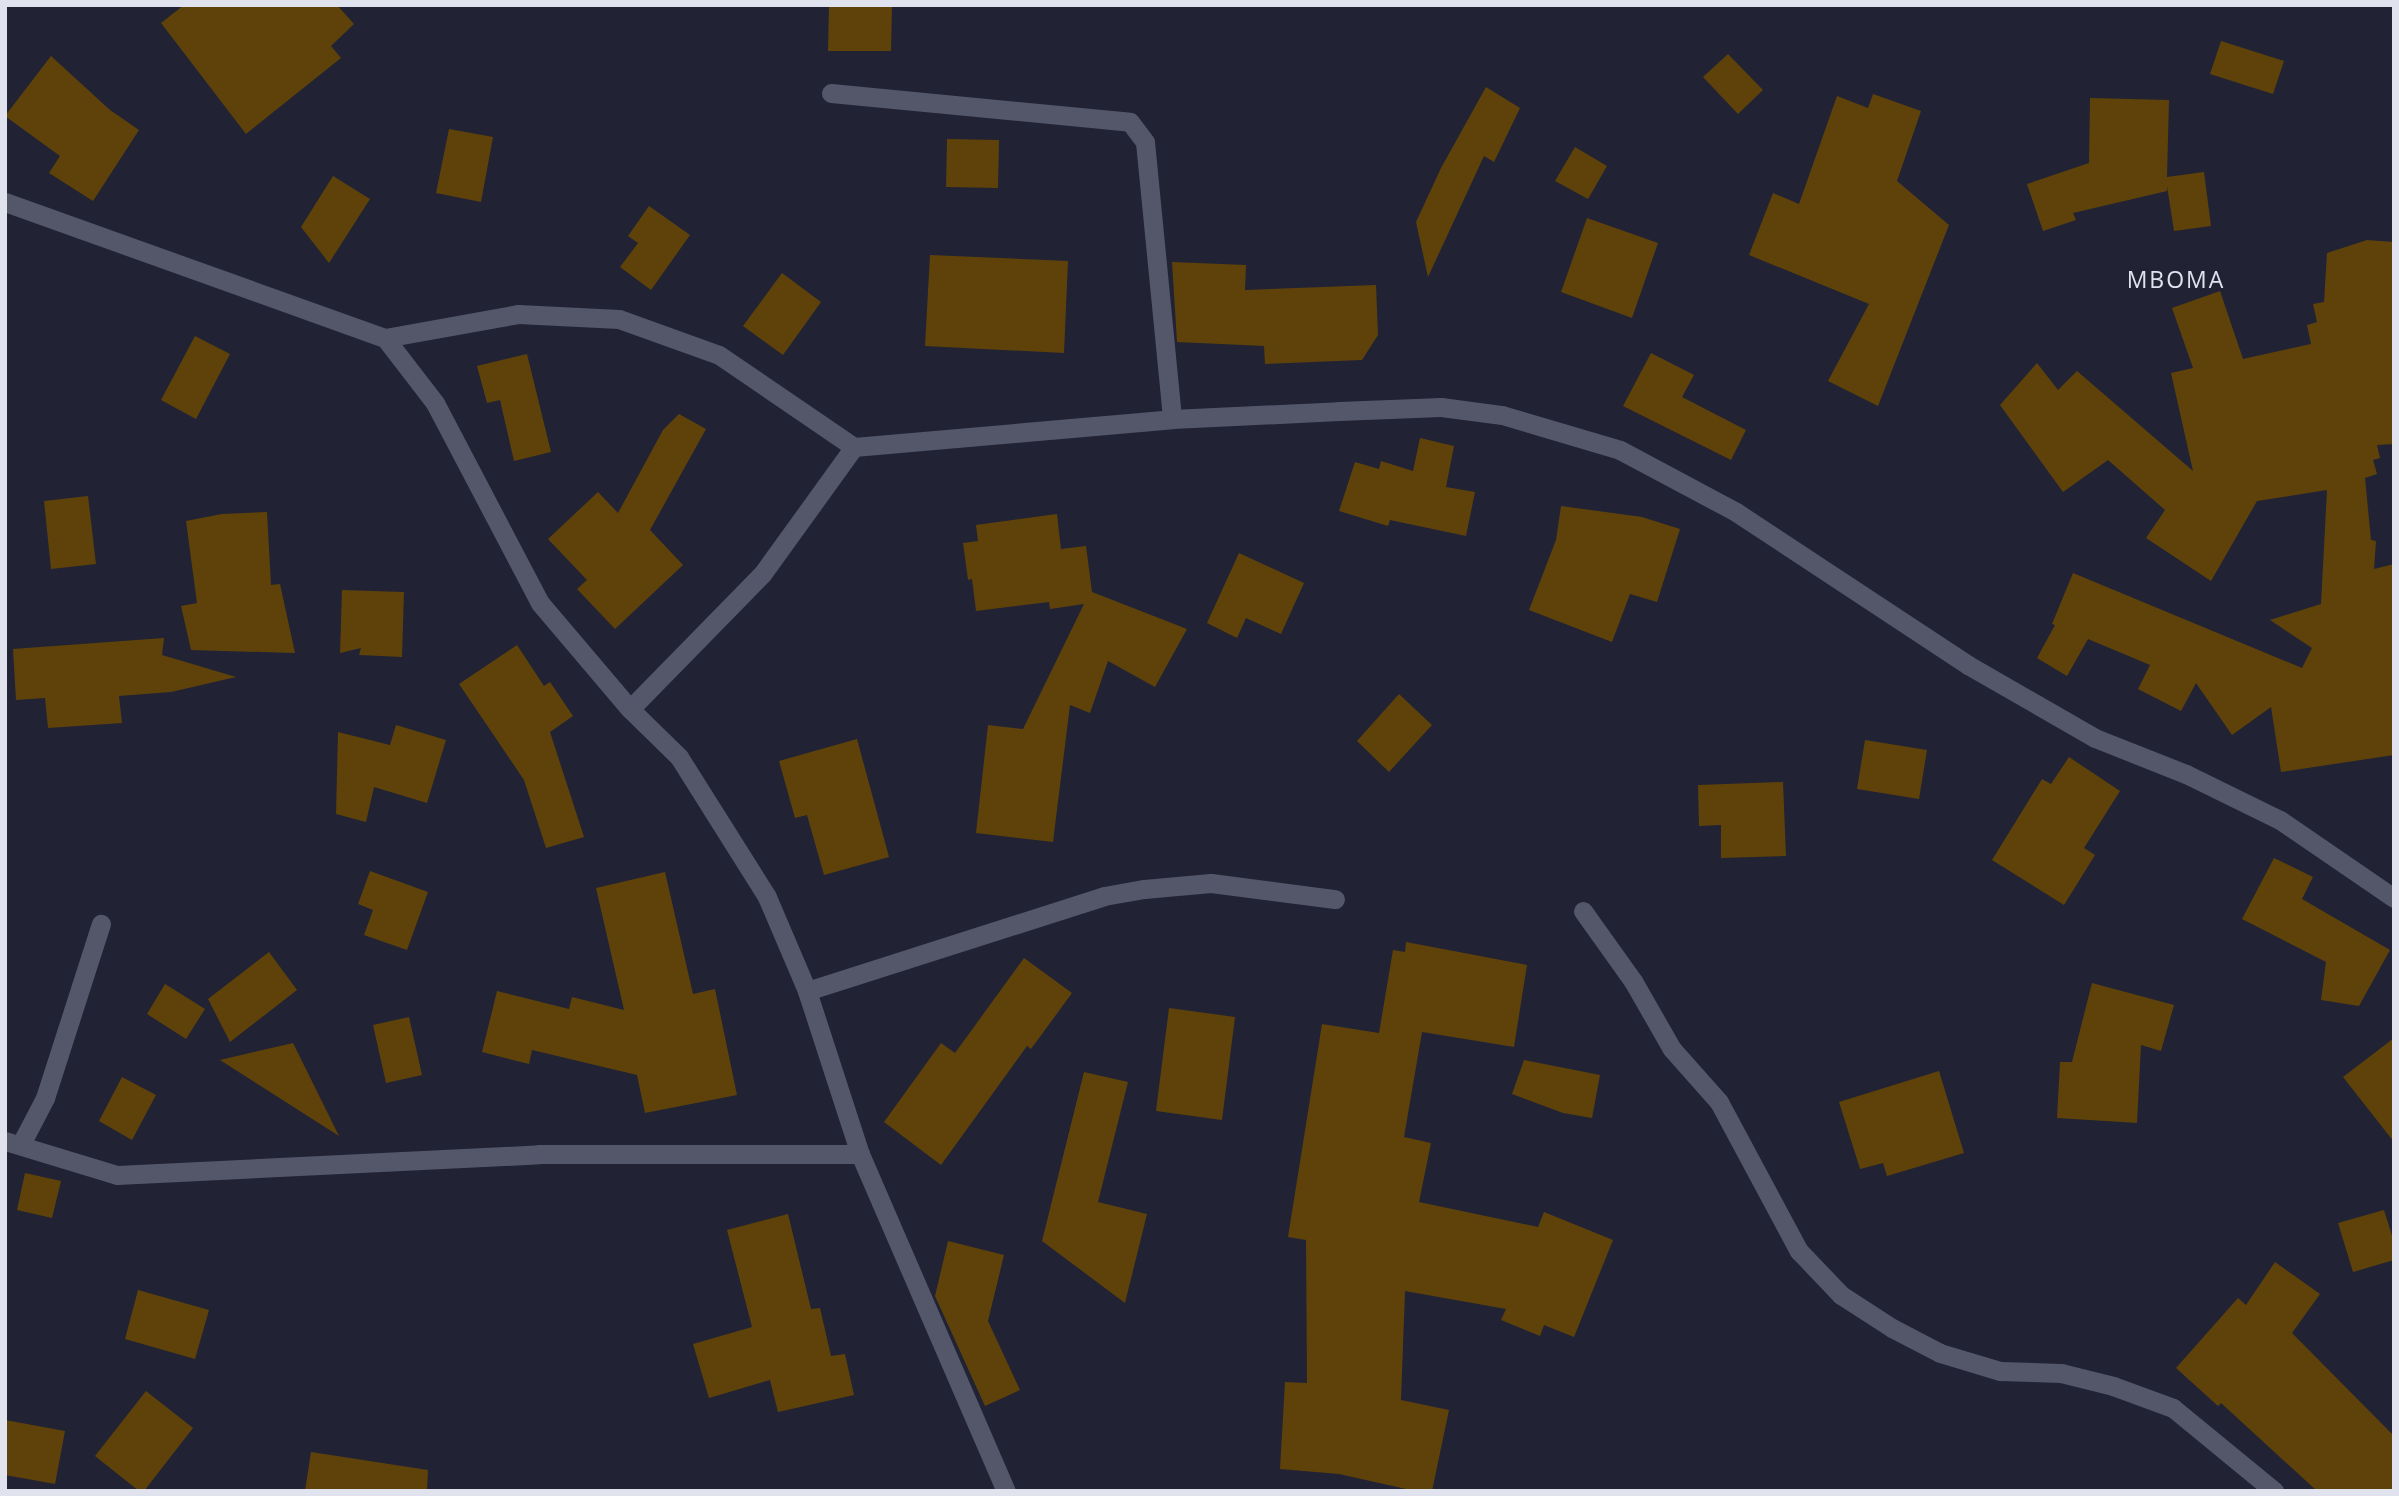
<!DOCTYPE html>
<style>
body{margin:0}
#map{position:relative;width:2399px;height:1496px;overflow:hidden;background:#212334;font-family:"Open Sans",sans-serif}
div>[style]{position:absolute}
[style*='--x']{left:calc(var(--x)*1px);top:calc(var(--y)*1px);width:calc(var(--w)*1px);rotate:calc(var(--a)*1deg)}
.building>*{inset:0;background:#5e4209}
.service>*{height:19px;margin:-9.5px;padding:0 9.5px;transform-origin:9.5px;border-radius:9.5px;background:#54566a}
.minor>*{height:19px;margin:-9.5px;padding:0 9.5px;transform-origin:9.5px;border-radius:9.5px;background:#54566a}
span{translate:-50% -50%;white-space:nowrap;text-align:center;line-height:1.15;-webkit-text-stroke:5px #212334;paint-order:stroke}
.quarter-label{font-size:23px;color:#e0e2ee;letter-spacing:2px}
.frame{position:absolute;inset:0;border:7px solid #e0e2ee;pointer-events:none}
</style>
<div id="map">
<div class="building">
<div style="clip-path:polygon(184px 5px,337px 5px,354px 24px,331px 46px,341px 58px,246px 134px,161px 23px)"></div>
<div style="clip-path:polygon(829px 5px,892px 5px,891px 51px,828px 51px)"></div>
<div style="clip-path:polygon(2221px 41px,2284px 61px,2273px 94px,2210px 74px)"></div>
<div style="clip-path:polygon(1728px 54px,1763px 90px,1738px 114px,1703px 77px)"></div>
<div style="clip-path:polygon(51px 56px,110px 110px,139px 130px,93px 201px,49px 173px,60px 156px,5px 116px)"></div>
<div style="clip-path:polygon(1486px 87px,1520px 108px,1494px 162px,1484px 156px,1428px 277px,1416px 222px,1441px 168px)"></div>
<div style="clip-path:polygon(1873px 94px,1921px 111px,1897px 181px,1949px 225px,1878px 406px,1828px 381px,1869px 304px,1749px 255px,1773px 193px,1799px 204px,1837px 96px,1868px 108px)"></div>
<div style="clip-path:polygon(2090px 98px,2169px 100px,2167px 177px,2204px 172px,2211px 226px,2174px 231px,2167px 186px,2167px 191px,2073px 213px,2076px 220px,2043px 231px,2027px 184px,2089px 163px)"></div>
<div style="clip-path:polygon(449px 129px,493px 137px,481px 202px,436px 193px)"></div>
<div style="clip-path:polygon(947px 139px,999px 140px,998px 188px,946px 187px)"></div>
<div style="clip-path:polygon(1575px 147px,1607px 166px,1588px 199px,1555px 181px)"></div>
<div style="clip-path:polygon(333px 176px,370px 199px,329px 263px,301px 227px)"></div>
<div style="clip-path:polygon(649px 206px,690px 235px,651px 290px,620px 267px,638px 243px,628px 236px)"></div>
<div style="clip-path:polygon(1587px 218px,1658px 243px,1632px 318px,1561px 292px)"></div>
<div style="clip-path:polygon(2367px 240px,2394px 242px,2394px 444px,2377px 445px,2380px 458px,2373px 460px,2377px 474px,2365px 478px,2371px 540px,2376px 541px,2374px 569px,2394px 564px,2394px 755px,2281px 772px,2271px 707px,2232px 735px,2196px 683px,2181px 711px,2138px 689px,2150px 665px,2088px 639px,2067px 676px,2037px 658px,2055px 625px,2052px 624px,2073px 573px,2302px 668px,2312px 648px,2270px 620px,2321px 604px,2327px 490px,2257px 501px,2211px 581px,2146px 538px,2165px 510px,2108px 460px,2063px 492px,2000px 405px,2037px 363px,2058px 390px,2077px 371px,2193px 471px,2171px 373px,2193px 368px,2172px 308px,2220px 291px,2243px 359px,2311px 344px,2307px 325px,2317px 322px,2313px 304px,2324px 302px,2327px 253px)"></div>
<div style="clip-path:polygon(930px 255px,1068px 261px,1064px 353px,925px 346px)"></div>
<div style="clip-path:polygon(1172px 262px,1246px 265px,1245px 290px,1376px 285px,1378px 335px,1362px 360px,1265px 364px,1264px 346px,1177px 342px)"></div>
<div style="clip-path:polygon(782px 273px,821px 302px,783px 355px,743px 326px)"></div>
<div style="clip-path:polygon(195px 336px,230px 354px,196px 419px,161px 400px)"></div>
<div style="clip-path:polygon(1651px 353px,1694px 375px,1682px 397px,1746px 430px,1731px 460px,1623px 406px)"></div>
<div style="clip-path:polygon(527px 354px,551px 452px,514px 461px,500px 400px,487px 403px,477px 366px)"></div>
<div style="clip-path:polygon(679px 414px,706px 429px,650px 530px,683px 565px,615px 629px,577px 589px,587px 580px,548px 539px,598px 492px,618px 513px,663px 430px)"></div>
<div style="clip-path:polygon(1420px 438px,1454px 446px,1446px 487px,1475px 492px,1466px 536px,1390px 520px,1388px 526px,1339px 511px,1355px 462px,1379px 469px,1381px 461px,1413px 471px)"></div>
<div style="clip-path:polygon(88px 496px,96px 564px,51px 569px,44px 501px)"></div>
<div style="clip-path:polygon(1561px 506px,1642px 517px,1680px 529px,1657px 602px,1630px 594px,1612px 642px,1529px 610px,1556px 540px)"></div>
<div style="clip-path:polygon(267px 512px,271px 585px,280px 584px,295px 653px,191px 650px,181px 606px,197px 603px,186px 521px,222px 514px)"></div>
<div style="clip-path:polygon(1057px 514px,1061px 549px,1086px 546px,1092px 592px,1187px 629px,1155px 687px,1108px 661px,1090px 713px,1070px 705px,1053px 842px,976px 833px,988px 725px,1023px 729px,1084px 604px,1050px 609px,1049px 602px,976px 611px,972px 579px,968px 580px,963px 543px,978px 541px,976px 525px)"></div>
<div style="clip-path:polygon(1239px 553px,1304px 583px,1281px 634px,1246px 618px,1237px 638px,1207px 623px)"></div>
<div style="clip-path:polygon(342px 590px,404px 592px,402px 657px,359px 655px,361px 648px,340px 653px)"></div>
<div style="clip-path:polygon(164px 638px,162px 655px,236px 677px,171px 692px,119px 696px,122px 723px,48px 728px,45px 698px,16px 700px,13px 649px)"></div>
<div style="clip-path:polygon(517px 645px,544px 686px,550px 682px,573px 716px,550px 732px,584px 837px,546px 848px,524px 780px,459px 684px)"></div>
<div style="clip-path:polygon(1399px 694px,1432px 725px,1389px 772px,1357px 741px)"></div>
<div style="clip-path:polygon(396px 725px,446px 740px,427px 803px,374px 787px,366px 822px,336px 814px,338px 732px,390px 745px)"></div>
<div style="clip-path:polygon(857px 739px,889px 857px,824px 875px,807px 815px,795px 818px,779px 761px)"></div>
<div style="clip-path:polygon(1865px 740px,1927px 750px,1919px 799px,1857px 789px)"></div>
<div style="clip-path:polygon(2069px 757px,2120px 791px,2084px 848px,2095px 855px,2064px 905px,1992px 860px,2042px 779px,2051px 784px)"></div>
<div style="clip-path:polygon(1783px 782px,1786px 856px,1721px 858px,1721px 825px,1699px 826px,1698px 785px)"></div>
<div style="clip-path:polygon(2274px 858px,2313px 877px,2302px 899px,2390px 950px,2359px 1006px,2321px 1000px,2326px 962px,2242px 919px)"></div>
<div style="clip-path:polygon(370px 871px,428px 892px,407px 950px,364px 935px,373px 910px,358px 904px)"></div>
<div style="clip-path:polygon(665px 872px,693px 994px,715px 989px,737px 1095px,645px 1113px,637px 1075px,532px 1050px,529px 1064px,482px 1052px,497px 991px,569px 1009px,572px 997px,624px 1010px,596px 888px)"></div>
<div style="clip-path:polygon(1406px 942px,1527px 965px,1514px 1047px,1422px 1032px,1404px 1137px,1431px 1143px,1419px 1202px,1538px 1227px,1544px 1212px,1613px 1240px,1574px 1337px,1544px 1325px,1540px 1336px,1501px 1320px,1506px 1309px,1405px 1291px,1401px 1400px,1449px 1410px,1432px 1491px,1415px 1491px,1339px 1474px,1280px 1469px,1285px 1382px,1307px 1383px,1306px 1240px,1288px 1237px,1322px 1024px,1379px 1033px,1393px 950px,1405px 952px)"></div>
<div style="clip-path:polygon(269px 952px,297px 990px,230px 1042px,208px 999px)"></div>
<div style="clip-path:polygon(1024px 958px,1072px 993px,1031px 1049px,1027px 1046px,941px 1165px,884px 1122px,941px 1043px,955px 1053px)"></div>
<div style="clip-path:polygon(2092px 983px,2174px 1005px,2161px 1051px,2141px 1045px,2137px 1123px,2057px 1118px,2060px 1062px,2072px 1062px)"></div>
<div style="clip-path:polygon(165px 984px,205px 1009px,186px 1039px,147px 1014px)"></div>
<div style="clip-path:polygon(1169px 1008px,1235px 1017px,1222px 1120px,1156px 1111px)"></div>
<div style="clip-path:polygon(409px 1017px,422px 1075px,386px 1083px,373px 1025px)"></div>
<div style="clip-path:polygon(2394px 1038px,2394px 1142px,2343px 1077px)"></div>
<div style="clip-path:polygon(293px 1043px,339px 1136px,220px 1060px)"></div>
<div style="clip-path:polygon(1524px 1060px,1600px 1075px,1592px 1118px,1563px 1113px,1512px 1094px)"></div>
<div style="clip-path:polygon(1939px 1071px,1964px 1153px,1887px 1176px,1883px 1163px,1860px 1169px,1839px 1102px)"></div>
<div style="clip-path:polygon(1084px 1072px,1128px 1082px,1098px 1202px,1147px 1214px,1125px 1303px,1042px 1241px)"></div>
<div style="clip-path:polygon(122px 1077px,156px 1095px,132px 1140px,99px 1121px)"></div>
<div style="clip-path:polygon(25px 1173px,61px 1181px,52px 1218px,17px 1210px)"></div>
<div style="clip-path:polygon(2384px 1210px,2394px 1242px,2394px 1260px,2353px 1272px,2338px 1223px)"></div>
<div style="clip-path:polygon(788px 1214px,811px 1309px,820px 1308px,831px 1356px,845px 1354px,854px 1395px,778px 1412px,770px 1380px,709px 1398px,693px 1344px,752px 1327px,727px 1230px)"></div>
<div style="clip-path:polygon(948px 1241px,1004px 1255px,988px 1321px,1020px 1390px,985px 1406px,935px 1296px)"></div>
<div style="clip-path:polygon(2275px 1262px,2320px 1294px,2292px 1333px,2394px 1436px,2394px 1491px,2317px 1491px,2221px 1403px,2218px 1406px,2176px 1368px,2238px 1298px,2246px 1305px)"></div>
<div style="clip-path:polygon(138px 1290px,209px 1310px,195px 1359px,125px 1339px)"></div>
<div style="clip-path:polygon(146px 1391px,193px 1428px,144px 1491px,139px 1491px,95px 1456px)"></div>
<div style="clip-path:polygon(5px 1420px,65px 1431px,55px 1484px,5px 1475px)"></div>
<div style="clip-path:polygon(311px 1452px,428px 1470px,427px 1491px,305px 1491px)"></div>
</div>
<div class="service">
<div style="--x:1583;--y:911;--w:86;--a:54.5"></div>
<div style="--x:1633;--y:981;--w:78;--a:60.2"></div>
<div style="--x:1672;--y:1049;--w:71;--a:48.4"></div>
<div style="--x:1719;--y:1102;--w:169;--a:61.8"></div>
<div style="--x:1799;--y:1251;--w:61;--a:46.3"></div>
<div style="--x:1841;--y:1295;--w:61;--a:32.9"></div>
<div style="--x:1892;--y:1328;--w:54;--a:27.5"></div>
<div style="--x:1940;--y:1353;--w:63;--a:16.7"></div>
<div style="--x:2000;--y:1371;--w:61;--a:1.9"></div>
<div style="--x:2061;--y:1373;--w:54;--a:14"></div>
<div style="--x:2113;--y:1386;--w:64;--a:20.1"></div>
<div style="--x:2173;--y:1408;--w:131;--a:39.4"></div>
</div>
<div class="minor">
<div style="--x:831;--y:93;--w:300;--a:5.5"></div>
<div style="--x:1130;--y:122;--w:25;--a:53"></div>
<div style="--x:1145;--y:142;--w:278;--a:84.4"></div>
<div style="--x:5;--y:202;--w:404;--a:19.7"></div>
<div style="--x:385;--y:338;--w:82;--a:52.4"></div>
<div style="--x:435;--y:403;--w:226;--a:62.3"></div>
<div style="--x:540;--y:603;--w:139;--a:49.7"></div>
<div style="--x:630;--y:709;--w:69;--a:44.4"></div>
<div style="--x:679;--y:757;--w:165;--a:57.8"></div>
<div style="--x:767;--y:897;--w:102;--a:66.9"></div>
<div style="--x:807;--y:991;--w:171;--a:72"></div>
<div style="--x:860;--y:1154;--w:367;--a:66.6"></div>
<div style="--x:385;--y:338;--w:135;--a:-10.2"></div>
<div style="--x:518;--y:314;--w:101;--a:2.8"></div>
<div style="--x:619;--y:319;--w:106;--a:19.8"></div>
<div style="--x:719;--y:355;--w:163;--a:34.3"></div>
<div style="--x:854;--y:447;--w:319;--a:-5"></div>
<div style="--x:1172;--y:419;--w:167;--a:-2.7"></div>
<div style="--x:1339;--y:411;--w:102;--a:-2.2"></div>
<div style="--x:1441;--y:407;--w:62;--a:7.5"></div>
<div style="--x:1502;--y:415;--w:123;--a:16.5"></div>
<div style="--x:1620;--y:450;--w:132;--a:28.1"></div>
<div style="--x:1736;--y:512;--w:278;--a:33.4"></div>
<div style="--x:1968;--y:665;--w:146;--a:29.9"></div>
<div style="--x:2095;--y:738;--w:98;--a:21.6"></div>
<div style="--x:2186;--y:774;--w:105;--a:26.1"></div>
<div style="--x:2280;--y:820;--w:138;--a:34.4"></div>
<div style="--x:630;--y:709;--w:190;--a:-45.6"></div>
<div style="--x:763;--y:573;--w:155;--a:-54.2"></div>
<div style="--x:807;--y:991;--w:312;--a:-17.7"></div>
<div style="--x:1104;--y:896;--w:41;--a:-9.9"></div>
<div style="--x:1144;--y:889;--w:67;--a:-5.1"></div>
<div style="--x:1211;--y:883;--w:125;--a:7.4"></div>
<div style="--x:5;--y:1141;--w:117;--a:16.9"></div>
<div style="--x:117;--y:1175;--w:423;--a:-2.8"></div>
<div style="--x:539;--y:1154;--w:321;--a:0"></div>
<div style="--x:21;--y:1144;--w:52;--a:-62.4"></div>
<div style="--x:45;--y:1098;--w:183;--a:-72.2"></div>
</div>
<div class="quarter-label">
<span style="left:2176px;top:279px">MBOMA</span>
</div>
<div class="frame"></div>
</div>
